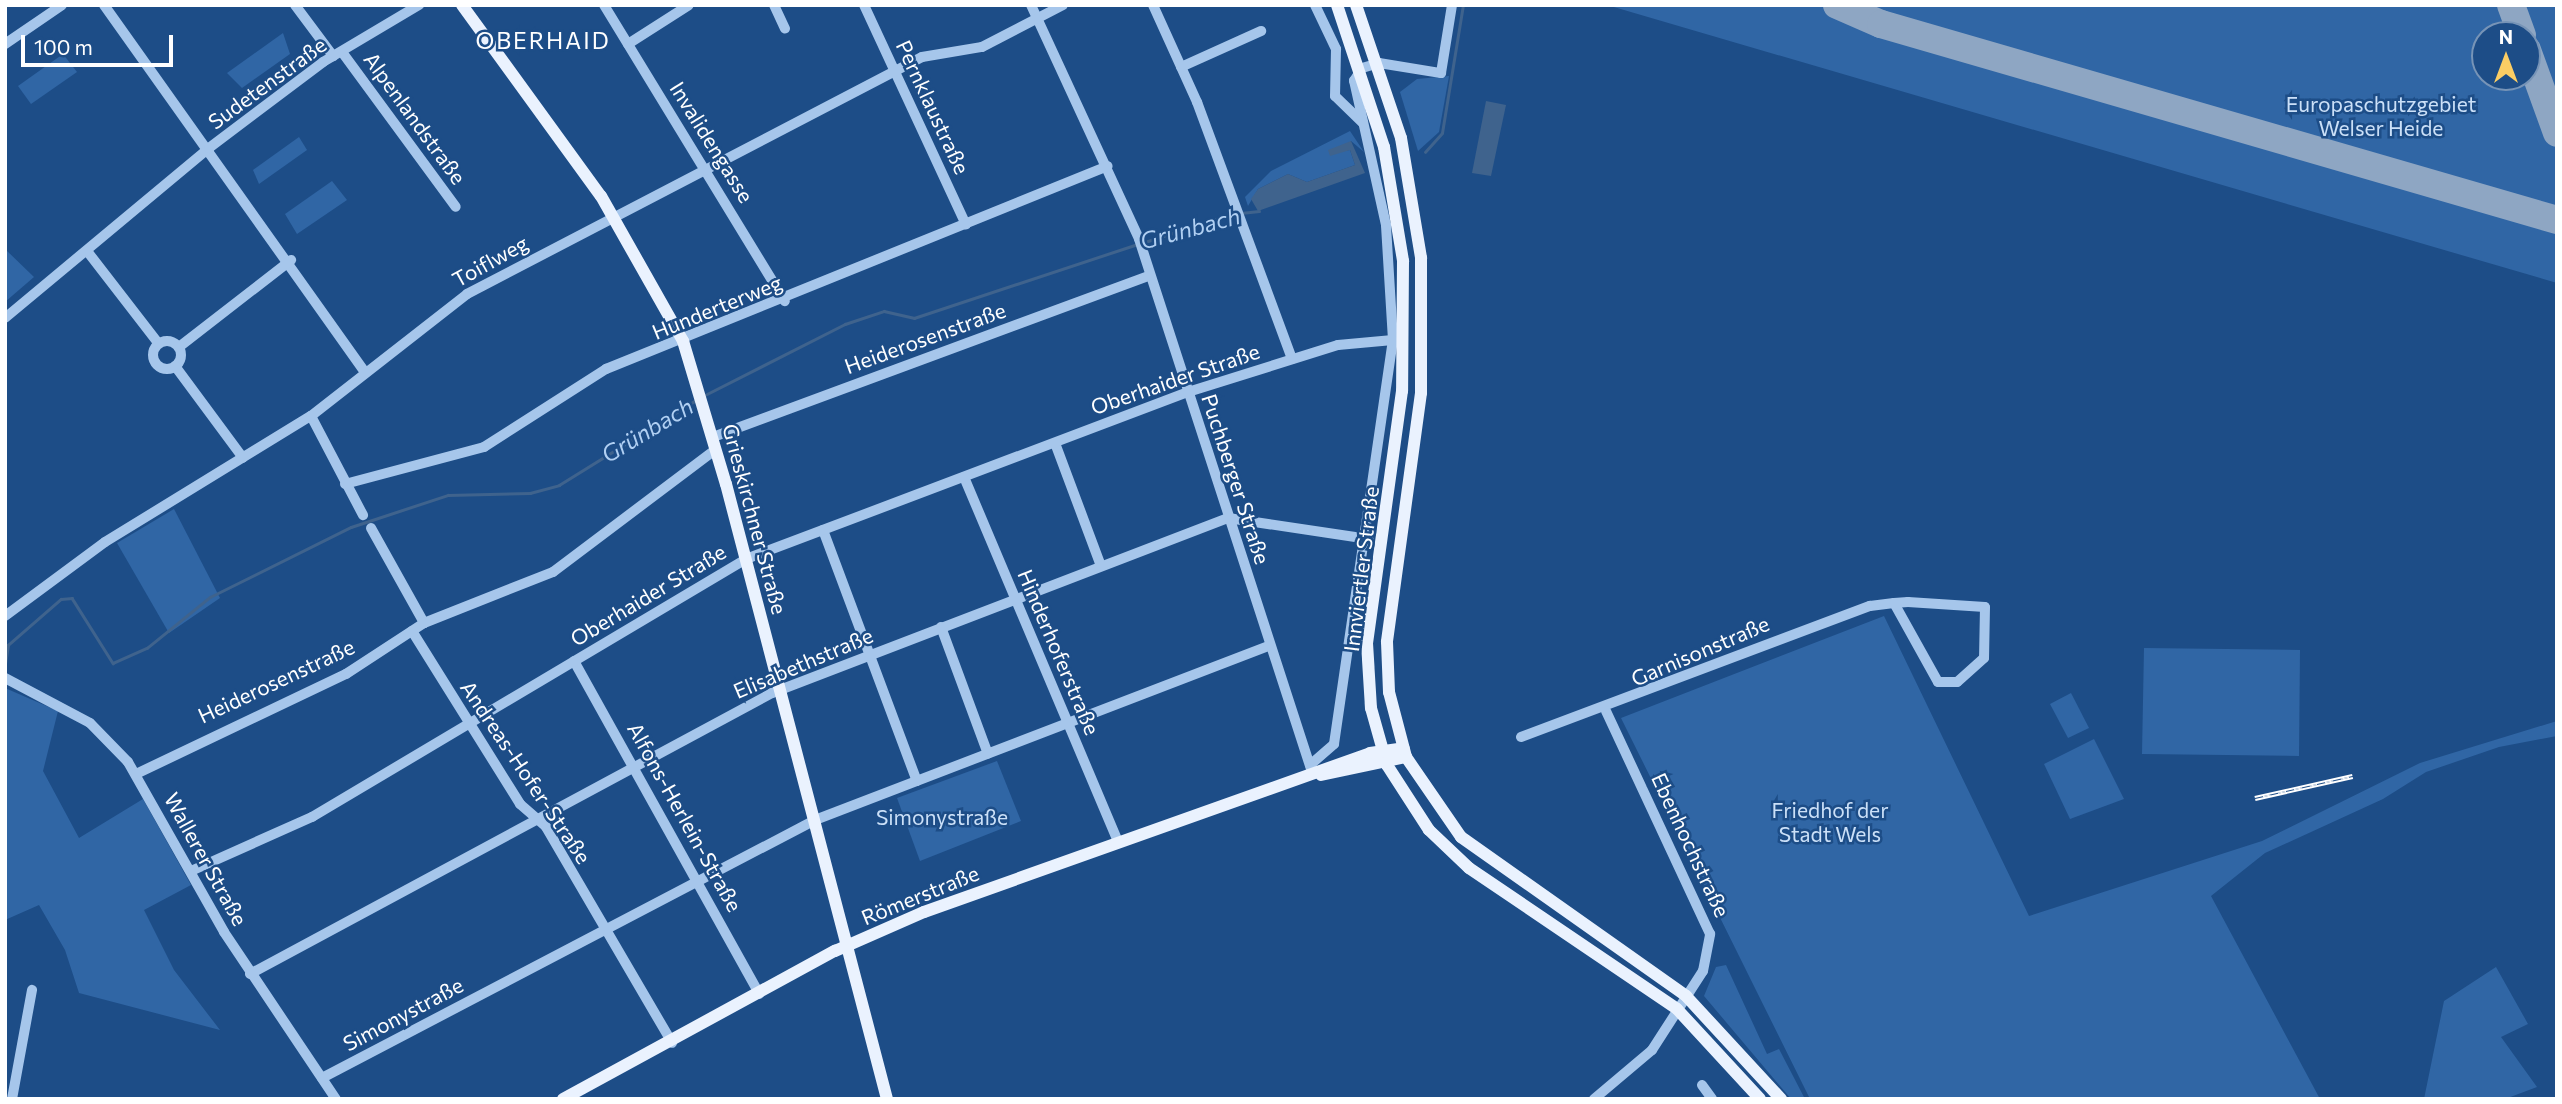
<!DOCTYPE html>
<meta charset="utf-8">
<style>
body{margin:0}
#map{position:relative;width:2562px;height:1104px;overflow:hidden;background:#1d4d87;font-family:Commissioner,sans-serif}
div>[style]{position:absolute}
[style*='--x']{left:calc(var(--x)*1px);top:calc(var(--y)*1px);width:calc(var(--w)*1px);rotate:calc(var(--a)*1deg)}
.green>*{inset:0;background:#3066a5}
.water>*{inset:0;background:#3f638d}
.stream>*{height:2.5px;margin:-1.25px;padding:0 1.25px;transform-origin:1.25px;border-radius:1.25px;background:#3f638d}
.taxiway>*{height:28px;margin:-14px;padding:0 14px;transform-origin:14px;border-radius:14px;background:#8ea6c3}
.minor>*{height:10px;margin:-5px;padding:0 5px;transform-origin:5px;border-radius:5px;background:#a6c6eb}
.minor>.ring{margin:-5px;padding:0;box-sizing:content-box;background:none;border:10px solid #a6c6eb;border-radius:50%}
.major>*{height:12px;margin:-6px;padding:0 6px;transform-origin:6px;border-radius:6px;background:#eaf2fe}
.rail>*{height:5px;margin-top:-2.5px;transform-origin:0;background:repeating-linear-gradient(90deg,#1d4d87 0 8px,#fff 0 16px);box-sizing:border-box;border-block:2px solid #fff}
span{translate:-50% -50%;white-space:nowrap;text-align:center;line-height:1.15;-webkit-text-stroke:5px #1d4d87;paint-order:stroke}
.street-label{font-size:21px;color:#fff}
.park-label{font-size:21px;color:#cbe0f8}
.neighbourhood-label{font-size:23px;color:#fff;letter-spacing:2px}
.water-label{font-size:23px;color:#b1d0f3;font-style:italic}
.frame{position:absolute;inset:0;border:7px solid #fff;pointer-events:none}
.north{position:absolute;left:2471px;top:21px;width:70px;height:70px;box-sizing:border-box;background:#1d4d87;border:2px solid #7794b7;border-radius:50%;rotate:0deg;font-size:19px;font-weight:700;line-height:28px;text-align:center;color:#fff}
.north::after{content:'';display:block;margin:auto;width:24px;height:32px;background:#fbcd64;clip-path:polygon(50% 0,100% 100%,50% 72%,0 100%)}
.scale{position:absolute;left:21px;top:35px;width:152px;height:32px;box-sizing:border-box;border:4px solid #fff;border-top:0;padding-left:9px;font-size:21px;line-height:24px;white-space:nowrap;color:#fff;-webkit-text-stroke:5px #1d4d87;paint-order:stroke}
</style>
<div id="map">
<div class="green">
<div style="clip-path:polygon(evenodd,1607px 5px,2557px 5px,2557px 283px,1607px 5px,2485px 35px,2527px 35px,2527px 77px,2485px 77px,2485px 35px)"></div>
<div style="clip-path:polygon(283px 33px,290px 54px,242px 88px,227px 73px)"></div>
<div style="clip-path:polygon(63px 54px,77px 72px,31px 104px,18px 86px)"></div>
<div style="clip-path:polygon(1449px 76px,1439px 132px,1418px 151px,1400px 92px,1417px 79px)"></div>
<div style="clip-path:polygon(1350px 131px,1364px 152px,1351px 141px,1341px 151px,1350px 150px,1355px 165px,1307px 182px,1288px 174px,1258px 189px,1248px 206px,1245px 197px,1271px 171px)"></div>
<div style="clip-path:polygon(299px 137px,307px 150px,259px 184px,253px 170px)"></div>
<div style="clip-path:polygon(332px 181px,347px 200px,297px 234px,285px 214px)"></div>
<div style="clip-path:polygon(5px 249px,34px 277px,5px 302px)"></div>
<div style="clip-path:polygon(174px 509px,220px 598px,169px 633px,117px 543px)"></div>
<div style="clip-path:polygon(1884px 616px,2029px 916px,2262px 841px,2420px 763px,2557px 721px,2557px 736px,2499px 747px,2426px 772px,2383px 799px,2265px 853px,2211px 896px,2320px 1099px,1810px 1099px,1621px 718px)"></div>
<div style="clip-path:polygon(2144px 648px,2300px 650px,2299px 756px,2142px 754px)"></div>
<div style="clip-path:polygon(5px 688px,58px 711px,43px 771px,79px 838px,143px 799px,191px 885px,144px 910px,174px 970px,220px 1030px,79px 993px,65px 950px,39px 905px,5px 920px)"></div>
<div style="clip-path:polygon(2071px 693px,2089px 728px,2068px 738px,2050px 704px)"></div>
<div style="clip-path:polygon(2094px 739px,2124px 799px,2070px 819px,2044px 764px)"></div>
<div style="clip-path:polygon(997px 761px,1021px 821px,920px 861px,897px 798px)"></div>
<div style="clip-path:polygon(1726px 965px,1767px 1054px,1779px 1049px,1805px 1099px,1791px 1099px,1704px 996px,1716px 967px)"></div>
<div style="clip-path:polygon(2496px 967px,2528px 1024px,2501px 1037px,2537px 1087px,2505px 1099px,2424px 1099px,2444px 1001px)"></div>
</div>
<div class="water">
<div style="clip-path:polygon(1486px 101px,1506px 105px,1491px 176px,1472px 173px)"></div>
<div style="clip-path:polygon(1351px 141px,1365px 173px,1258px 211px,1251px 199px,1258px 189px,1288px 174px,1307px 182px,1355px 165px,1350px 150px,1330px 156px,1328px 150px)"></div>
</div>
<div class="stream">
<div style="--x:1425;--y:152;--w:25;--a:-48"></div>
<div style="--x:1442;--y:133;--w:130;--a:-80.7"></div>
<div style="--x:1241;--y:213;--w:18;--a:-6"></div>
<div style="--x:1145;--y:242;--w:95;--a:-17.9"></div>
<div style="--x:705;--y:395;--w:157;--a:-26.9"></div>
<div style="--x:845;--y:324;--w:41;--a:-18.4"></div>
<div style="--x:884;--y:311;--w:31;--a:13"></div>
<div style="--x:914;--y:318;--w:236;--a:-18.3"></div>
<div style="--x:5;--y:664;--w:19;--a:-81"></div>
<div style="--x:8;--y:645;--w:70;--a:-41"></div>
<div style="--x:61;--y:599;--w:11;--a:-5"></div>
<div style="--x:72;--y:598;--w:77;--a:57.8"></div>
<div style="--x:113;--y:663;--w:37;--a:-24"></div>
<div style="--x:147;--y:648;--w:81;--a:-39"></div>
<div style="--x:210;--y:597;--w:157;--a:-26.4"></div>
<div style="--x:351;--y:527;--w:102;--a:-18.3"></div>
<div style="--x:448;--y:495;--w:82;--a:-1.4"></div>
<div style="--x:530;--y:493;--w:30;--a:-15"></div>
<div style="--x:559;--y:485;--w:161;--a:-31.8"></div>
</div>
<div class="taxiway">
<div style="--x:1837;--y:5;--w:48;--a:23.4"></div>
<div style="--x:1881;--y:24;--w:704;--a:16.17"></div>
<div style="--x:2511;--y:5;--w:32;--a:70"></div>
<div style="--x:2527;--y:50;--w:88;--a:70.1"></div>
</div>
<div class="minor">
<div style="--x:104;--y:5;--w:449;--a:54.6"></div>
<div style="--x:295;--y:5;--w:64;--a:53.3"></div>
<div style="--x:604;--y:5;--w:347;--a:58.6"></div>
<div style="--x:774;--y:5;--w:26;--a:65"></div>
<div style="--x:864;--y:5;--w:242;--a:65.1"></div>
<div style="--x:1031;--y:5;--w:258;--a:65.2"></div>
<div style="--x:1139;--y:239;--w:557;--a:72.02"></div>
<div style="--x:1153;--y:5;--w:107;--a:65.6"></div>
<div style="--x:1197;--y:102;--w:274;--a:69.7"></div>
<div style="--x:1315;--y:5;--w:49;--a:64.5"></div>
<div style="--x:1336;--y:49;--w:47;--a:91.2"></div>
<div style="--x:1335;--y:96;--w:39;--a:44"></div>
<div style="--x:5;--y:44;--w:69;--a:-34.4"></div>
<div style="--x:628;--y:44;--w:72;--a:-32.6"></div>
<div style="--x:342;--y:52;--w:192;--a:53.7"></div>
<div style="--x:1181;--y:67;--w:88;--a:-24.2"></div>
<div style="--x:87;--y:251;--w:116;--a:52.3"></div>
<div style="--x:5;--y:318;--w:266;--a:-39.8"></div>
<div style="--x:209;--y:148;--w:143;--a:-37"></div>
<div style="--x:323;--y:62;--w:112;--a:-30.7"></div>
<div class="ring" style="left:153px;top:341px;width:18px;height:18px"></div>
<div style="--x:179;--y:347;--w:142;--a:-37.8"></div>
<div style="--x:175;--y:366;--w:114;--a:53.5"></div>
<div style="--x:311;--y:416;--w:112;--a:62.3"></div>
<div style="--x:713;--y:437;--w:466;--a:-20.3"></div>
<div style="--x:1055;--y:443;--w:131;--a:69.5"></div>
<div style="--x:964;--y:477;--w:395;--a:67.1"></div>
<div style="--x:345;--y:484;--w:144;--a:-14.9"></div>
<div style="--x:484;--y:447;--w:145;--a:-32.6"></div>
<div style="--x:606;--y:369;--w:541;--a:-22.02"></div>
<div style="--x:371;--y:528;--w:109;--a:60.8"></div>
<div style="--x:823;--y:530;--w:268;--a:69.5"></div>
<div style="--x:5;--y:616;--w:124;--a:-36.5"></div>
<div style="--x:105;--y:542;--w:241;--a:-31.5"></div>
<div style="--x:311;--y:416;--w:198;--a:-38"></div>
<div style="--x:467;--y:294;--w:513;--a:-27.51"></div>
<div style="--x:922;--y:57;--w:61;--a:-9.5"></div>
<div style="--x:982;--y:47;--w:91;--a:-27.4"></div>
<div style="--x:941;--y:627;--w:135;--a:69.7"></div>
<div style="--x:412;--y:631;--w:204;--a:58"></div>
<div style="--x:520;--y:804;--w:35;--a:41"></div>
<div style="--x:546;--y:827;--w:250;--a:59.7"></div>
<div style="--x:574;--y:661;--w:381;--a:60.9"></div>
<div style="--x:5;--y:678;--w:96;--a:27.9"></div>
<div style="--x:90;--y:723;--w:54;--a:45.7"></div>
<div style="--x:128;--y:762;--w:195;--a:60.5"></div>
<div style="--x:224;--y:932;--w:201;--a:56.2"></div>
<div style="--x:1521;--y:737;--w:373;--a:-20.6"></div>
<div style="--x:1870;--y:606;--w:24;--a:-7"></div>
<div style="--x:1894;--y:603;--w:14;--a:-4"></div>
<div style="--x:1908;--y:602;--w:77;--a:3.7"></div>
<div style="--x:1985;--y:607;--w:51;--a:91.1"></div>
<div style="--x:1984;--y:658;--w:36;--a:138"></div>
<div style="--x:1957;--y:682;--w:19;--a:180"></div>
<div style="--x:1938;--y:682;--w:90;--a:-119.1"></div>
<div style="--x:1310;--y:765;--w:32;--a:-41"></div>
<div style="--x:1334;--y:744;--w:408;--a:-81.7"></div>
<div style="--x:1393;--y:340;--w:115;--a:-93.5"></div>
<div style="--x:1386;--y:225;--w:148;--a:-102.5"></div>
<div style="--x:1354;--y:81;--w:15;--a:-58"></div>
<div style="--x:1362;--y:68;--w:18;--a:-16"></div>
<div style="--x:1379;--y:63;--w:63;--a:9.2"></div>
<div style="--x:1441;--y:73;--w:69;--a:-80.8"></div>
<div style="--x:136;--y:774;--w:233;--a:-25.5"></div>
<div style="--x:346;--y:674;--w:93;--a:-33.2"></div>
<div style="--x:424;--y:623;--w:139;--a:-21.6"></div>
<div style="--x:553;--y:572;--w:204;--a:-37"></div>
<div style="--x:191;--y:871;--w:133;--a:-24.1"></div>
<div style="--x:312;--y:817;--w:505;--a:-30.73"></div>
<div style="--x:746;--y:559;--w:472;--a:-20.7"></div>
<div style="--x:1188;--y:392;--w:157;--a:-17.4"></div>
<div style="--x:1338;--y:345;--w:55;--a:-5.2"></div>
<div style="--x:250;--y:974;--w:593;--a:-28.29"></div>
<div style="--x:772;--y:693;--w:488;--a:-21"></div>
<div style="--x:1228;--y:518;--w:142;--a:8.5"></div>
<div style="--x:322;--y:1078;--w:556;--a:-27.62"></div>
<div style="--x:815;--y:820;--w:486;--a:-21"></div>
<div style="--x:1702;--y:1085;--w:17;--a:54"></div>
<div style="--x:12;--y:1099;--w:111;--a:-79.6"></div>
<div style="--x:1594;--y:1099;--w:76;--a:-40.2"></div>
<div style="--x:1652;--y:1050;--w:94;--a:-57.2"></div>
<div style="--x:1703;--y:971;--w:38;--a:-79"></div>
<div style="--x:1710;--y:934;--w:246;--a:-115"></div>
</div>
<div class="major">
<div style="--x:462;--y:5;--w:236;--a:54"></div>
<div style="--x:601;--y:196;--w:167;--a:60.5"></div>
<div style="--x:683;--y:341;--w:149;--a:73.3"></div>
<div style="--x:726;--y:484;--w:636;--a:75.33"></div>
<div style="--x:1337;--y:5;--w:150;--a:71.7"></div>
<div style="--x:1384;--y:147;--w:116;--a:80.5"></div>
<div style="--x:1403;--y:261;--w:130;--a:90.4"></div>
<div style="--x:1402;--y:391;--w:254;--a:97.9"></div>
<div style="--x:1367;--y:643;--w:65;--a:86.5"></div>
<div style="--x:1371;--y:708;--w:59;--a:74.3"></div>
<div style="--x:1387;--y:765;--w:77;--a:57.1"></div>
<div style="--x:1429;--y:830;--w:55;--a:43.5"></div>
<div style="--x:1469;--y:868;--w:251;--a:34.1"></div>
<div style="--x:1677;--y:1009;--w:122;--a:47.3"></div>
<div style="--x:1356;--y:5;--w:140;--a:71.3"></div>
<div style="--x:1401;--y:138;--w:122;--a:80.5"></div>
<div style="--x:1421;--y:258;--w:135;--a:90"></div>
<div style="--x:1421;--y:393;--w:251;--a:97.8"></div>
<div style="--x:1387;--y:642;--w:50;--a:87.7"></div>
<div style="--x:1389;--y:692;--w:67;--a:75.3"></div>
<div style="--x:1406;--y:757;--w:97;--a:55.5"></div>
<div style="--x:1461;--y:837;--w:276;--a:35.2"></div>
<div style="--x:1686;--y:996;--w:140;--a:47.3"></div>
<div style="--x:1321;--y:775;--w:87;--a:-12"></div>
<div style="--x:563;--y:1099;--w:310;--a:-28.6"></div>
<div style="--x:835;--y:951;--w:97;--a:-23.7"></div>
<div style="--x:924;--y:912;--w:473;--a:-19.6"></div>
<div style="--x:1370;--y:753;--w:34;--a:-8"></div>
</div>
<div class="rail">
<div style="--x:2255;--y:798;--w:100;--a:-12.7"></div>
</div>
<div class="street-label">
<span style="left:267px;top:83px;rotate:-36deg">Sudetenstraße</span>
<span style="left:933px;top:107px;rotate:65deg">Pernklaustraße</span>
<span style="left:415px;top:118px;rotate:54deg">Alpenlandstraße</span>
<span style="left:712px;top:142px;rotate:58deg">Invalidengasse</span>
<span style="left:490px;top:261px;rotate:-29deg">Toiflweg</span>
<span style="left:717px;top:307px;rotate:-22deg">Hunderterweg</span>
<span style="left:925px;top:338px;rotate:-20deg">Heiderosenstraße</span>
<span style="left:1175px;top:379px;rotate:-19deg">Oberhaider Straße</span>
<span style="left:1236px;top:479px;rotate:72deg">Puchberger Straße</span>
<span style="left:755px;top:519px;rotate:75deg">Grieskirchner Straße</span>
<span style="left:1361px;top:569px;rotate:-83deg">Innviertler Straße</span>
<span style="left:648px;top:595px;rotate:-31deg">Oberhaider Straße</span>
<span style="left:1700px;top:651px;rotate:-23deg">Garnisonstraße</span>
<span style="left:1059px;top:652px;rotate:67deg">Hinderhoferstraße</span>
<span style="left:803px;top:663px;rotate:-23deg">Elisabethstraße</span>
<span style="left:276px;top:681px;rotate:-25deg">Heiderosenstraße</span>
<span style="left:526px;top:772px;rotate:56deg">Andreas-Hofer-Straße</span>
<span style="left:685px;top:817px;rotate:61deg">Alfons-Herlein-Straße</span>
<span style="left:1691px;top:845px;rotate:65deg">Ebenhochstraße</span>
<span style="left:206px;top:859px;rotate:61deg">Wallerer Straße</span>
<span style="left:920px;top:895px;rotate:-22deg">Römerstraße</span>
<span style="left:403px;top:1014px;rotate:-28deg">Simonystraße</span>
</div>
<div class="park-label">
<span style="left:2381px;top:116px">Europaschutzgebiet<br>Welser Heide</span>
<span style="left:1830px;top:822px">Friedhof der<br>Stadt Wels</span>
<span style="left:942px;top:817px">Simonystraße</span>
</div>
<div class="neighbourhood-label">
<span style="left:543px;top:40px">OBERHAID</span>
</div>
<div class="water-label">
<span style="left:1190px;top:228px;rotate:-15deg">Grünbach</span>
<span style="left:647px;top:430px;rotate:-31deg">Grünbach</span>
</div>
<div class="frame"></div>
<div class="north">N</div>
<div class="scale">100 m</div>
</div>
